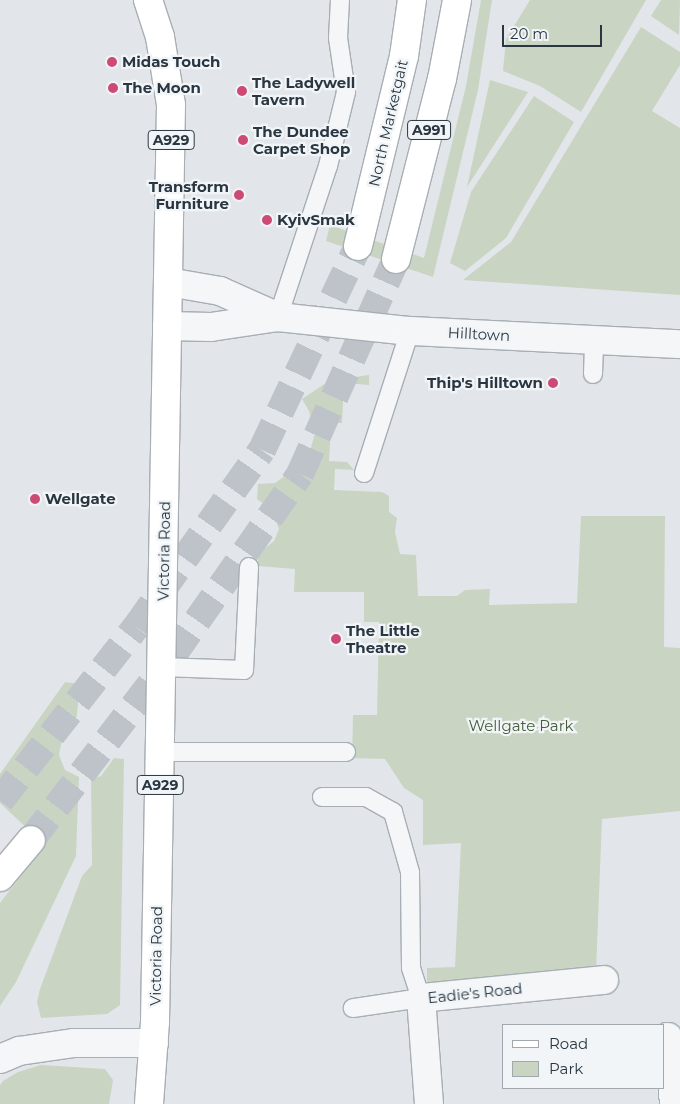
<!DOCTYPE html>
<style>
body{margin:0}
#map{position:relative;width:680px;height:1104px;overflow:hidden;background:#e2e6ea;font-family:Montserrat,sans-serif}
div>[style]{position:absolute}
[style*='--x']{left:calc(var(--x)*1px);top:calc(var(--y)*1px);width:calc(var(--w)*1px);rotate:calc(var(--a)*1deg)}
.green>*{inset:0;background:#cad4c3}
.primary-tunnel>*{height:28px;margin-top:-14px;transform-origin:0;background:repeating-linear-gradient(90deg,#bdc3c8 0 28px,transparent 0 42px)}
.roads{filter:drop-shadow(1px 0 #a7aeb4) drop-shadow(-1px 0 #a7aeb4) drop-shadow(0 1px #a7aeb4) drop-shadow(0 -1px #a7aeb4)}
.service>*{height:18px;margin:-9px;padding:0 9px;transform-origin:9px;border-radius:9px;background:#f5f6f8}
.minor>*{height:28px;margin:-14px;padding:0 14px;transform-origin:14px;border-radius:14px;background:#f5f6f8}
.tertiary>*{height:28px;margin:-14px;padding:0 14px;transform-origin:14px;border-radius:14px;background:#f5f6f8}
.primary>*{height:28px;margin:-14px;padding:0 14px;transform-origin:14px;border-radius:14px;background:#fff}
.dots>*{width:14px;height:14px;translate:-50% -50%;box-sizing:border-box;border:2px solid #f1f5f7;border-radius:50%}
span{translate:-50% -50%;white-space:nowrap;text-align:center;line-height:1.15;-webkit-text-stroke:4.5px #f1f5f7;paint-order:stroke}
.shield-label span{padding:1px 4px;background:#f1f5f7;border:1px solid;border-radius:4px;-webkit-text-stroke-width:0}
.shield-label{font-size:14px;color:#2a3742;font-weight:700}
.poi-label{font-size:15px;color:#2a3742;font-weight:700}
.left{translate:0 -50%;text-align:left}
.right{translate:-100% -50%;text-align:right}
.street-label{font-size:15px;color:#2a3742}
.park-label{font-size:15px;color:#455d38}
.legend{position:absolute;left:502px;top:1024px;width:162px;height:65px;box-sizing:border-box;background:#f1f5f7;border:1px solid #a1a9af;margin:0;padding:6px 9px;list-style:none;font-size:15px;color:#2a3742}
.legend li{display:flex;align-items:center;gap:10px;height:25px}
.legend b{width:25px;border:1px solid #a1a9af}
.scale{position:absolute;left:502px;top:25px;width:100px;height:22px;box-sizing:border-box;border:2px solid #2a3742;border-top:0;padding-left:6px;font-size:15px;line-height:18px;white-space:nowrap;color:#2a3742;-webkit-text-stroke:4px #f1f5f7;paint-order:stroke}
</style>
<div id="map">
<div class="green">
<div style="clip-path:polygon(481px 0,492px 0,478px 90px,433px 277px,326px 241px,330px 225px,424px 258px,466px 86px)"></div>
<div style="clip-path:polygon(530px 0,646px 0,581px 112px,540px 86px,503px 71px,506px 39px)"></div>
<div style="clip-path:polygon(661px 0,680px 0,679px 35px,651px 16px)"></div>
<div style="clip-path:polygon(641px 27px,680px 52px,680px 65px,652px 111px,680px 128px,680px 295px,463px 280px,511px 242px)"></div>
<div style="clip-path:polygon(490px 80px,528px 92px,467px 187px)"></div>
<div style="clip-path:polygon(534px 96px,574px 122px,506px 238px,465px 271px,450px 263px,471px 192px)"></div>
<div style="clip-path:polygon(369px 375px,369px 385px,344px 383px,342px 423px,331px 423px,329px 461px,347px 462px,354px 470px,335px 469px,334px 490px,382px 492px,389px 496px,389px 512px,397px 518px,395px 532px,400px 554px,416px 555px,418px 596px,457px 596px,465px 590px,490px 589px,489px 605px,577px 603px,581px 516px,665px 516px,664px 647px,680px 648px,680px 811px,602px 819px,596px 971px,466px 984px,427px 982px,427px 968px,455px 967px,461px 843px,423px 845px,423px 800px,404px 788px,385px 759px,352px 758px,353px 715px,377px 715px,379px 622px,364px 622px,364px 592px,294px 592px,295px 569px,258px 566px,258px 554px,274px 541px,279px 529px,271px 509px,257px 499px,258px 484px,275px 483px,296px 468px,310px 451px,315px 433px,309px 411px,302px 399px,329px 381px)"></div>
<div style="clip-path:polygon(65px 682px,80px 684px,76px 723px,63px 734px,59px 755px,65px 770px,79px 777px,76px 856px,16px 982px,0 1006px,0 903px,45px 845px,0 803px,0 774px)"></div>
<div style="clip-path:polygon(114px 758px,124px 759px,120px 1005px,107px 1014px,41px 1018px,37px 1002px,40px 989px,82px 876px,92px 865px,91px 779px,101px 776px)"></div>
<div style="clip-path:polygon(41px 1065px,105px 1069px,113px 1080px,109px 1104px,0 1104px,0 1085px,3px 1081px,18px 1072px)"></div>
</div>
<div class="primary-tunnel">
<div style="--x:0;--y:801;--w:221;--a:-52"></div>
<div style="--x:136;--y:627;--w:217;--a:-54.6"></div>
<div style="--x:262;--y:450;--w:225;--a:-64.8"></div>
<div style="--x:31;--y:840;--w:233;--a:-52.5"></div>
<div style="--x:173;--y:655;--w:221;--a:-54.9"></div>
<div style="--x:300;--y:474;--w:235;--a:-65.9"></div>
</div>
<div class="roads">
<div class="service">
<div style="--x:278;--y:317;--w:159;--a:-71.7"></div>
<div style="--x:328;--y:166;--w:76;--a:-76.3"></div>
<div style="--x:346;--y:92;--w:55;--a:-98.4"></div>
<div style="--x:338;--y:38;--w:38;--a:-87"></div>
<div style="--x:593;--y:374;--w:35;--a:-88"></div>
<div style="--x:364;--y:473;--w:149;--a:-72.1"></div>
<div style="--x:163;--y:667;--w:81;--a:2.1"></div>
<div style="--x:244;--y:670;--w:103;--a:-87.2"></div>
<div style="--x:161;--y:752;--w:185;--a:0"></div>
<div style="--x:322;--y:797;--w:44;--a:0"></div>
<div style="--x:366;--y:797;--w:31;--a:29"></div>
<div style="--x:393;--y:812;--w:62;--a:74.2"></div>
<div style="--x:410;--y:872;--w:96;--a:89.4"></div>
<div style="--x:411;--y:968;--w:32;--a:72"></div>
<div style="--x:421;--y:998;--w:69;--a:171.6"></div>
</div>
<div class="minor">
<div style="--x:668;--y:1037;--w:67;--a:84.9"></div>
<div style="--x:0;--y:1059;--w:21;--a:-23"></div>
<div style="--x:19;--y:1051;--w:56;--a:-8.3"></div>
<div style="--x:74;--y:1043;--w:80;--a:0"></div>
<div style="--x:429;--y:1104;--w:106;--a:-94.3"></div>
<div style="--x:421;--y:998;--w:184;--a:-5.6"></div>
</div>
<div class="tertiary">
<div style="--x:168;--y:282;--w:53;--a:9.8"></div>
<div style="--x:220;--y:291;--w:64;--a:24.1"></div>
<div style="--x:167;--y:326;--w:44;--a:1.3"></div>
<div style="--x:211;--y:327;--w:68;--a:-8.5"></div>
<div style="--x:278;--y:317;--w:133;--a:6.1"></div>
<div style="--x:410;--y:331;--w:270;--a:2.8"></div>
</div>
<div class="primary">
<div style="--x:148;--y:0;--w:39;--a:72"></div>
<div style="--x:160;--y:37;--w:69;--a:80.8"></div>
<div style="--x:171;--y:105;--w:917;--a:91"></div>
<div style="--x:155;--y:1022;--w:82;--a:94.2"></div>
<div style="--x:358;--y:246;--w:195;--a:-76.4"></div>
<div style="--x:404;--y:56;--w:57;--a:-81.9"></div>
<div style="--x:396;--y:259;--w:186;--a:-75.7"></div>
<div style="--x:442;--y:79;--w:80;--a:-79.2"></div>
<div style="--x:0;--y:877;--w:48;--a:-50"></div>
</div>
</div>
<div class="dots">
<div style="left:112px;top:62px;background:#cc4a73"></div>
<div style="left:113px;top:88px;background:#cc4a73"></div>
<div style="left:242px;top:91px;background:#cc4a73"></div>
<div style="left:243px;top:140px;background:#cc4a73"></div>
<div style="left:239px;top:195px;background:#cc4a73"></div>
<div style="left:267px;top:220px;background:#cc4a73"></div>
<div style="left:553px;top:383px;background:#cc4a73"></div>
<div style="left:35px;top:499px;background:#cc4a73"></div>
<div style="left:336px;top:639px;background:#cc4a73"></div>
</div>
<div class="shield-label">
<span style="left:429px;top:130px">A991</span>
<span style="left:171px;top:140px">A929</span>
<span style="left:160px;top:785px">A929</span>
</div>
<div class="poi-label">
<span class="left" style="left:122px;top:62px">Midas Touch</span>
<span class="left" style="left:252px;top:91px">The Ladywell<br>Tavern</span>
<span class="left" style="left:123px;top:88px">The Moon</span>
<span class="left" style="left:253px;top:140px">The Dundee<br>Carpet Shop</span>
<span class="right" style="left:229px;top:195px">Transform<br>Furniture</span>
<span class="left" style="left:277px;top:220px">KyivSmak</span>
<span class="right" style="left:543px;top:383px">Thip's Hilltown</span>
<span class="left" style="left:45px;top:499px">Wellgate</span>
<span class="left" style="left:346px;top:639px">The Little<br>Theatre</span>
</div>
<div class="street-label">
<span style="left:388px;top:123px;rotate:-77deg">North Marketgait</span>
<span style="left:479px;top:334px;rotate:3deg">Hilltown</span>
<span style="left:164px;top:551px;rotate:-89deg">Victoria Road</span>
<span style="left:156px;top:956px;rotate:-89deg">Victoria Road</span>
<span style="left:475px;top:993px;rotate:-6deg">Eadie's Road</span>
</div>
<div class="park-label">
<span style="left:521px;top:726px">Wellgate Park</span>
</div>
<ul class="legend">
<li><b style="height:6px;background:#fff"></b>Road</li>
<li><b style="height:14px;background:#cad4c3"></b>Park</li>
</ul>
<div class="scale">20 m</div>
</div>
